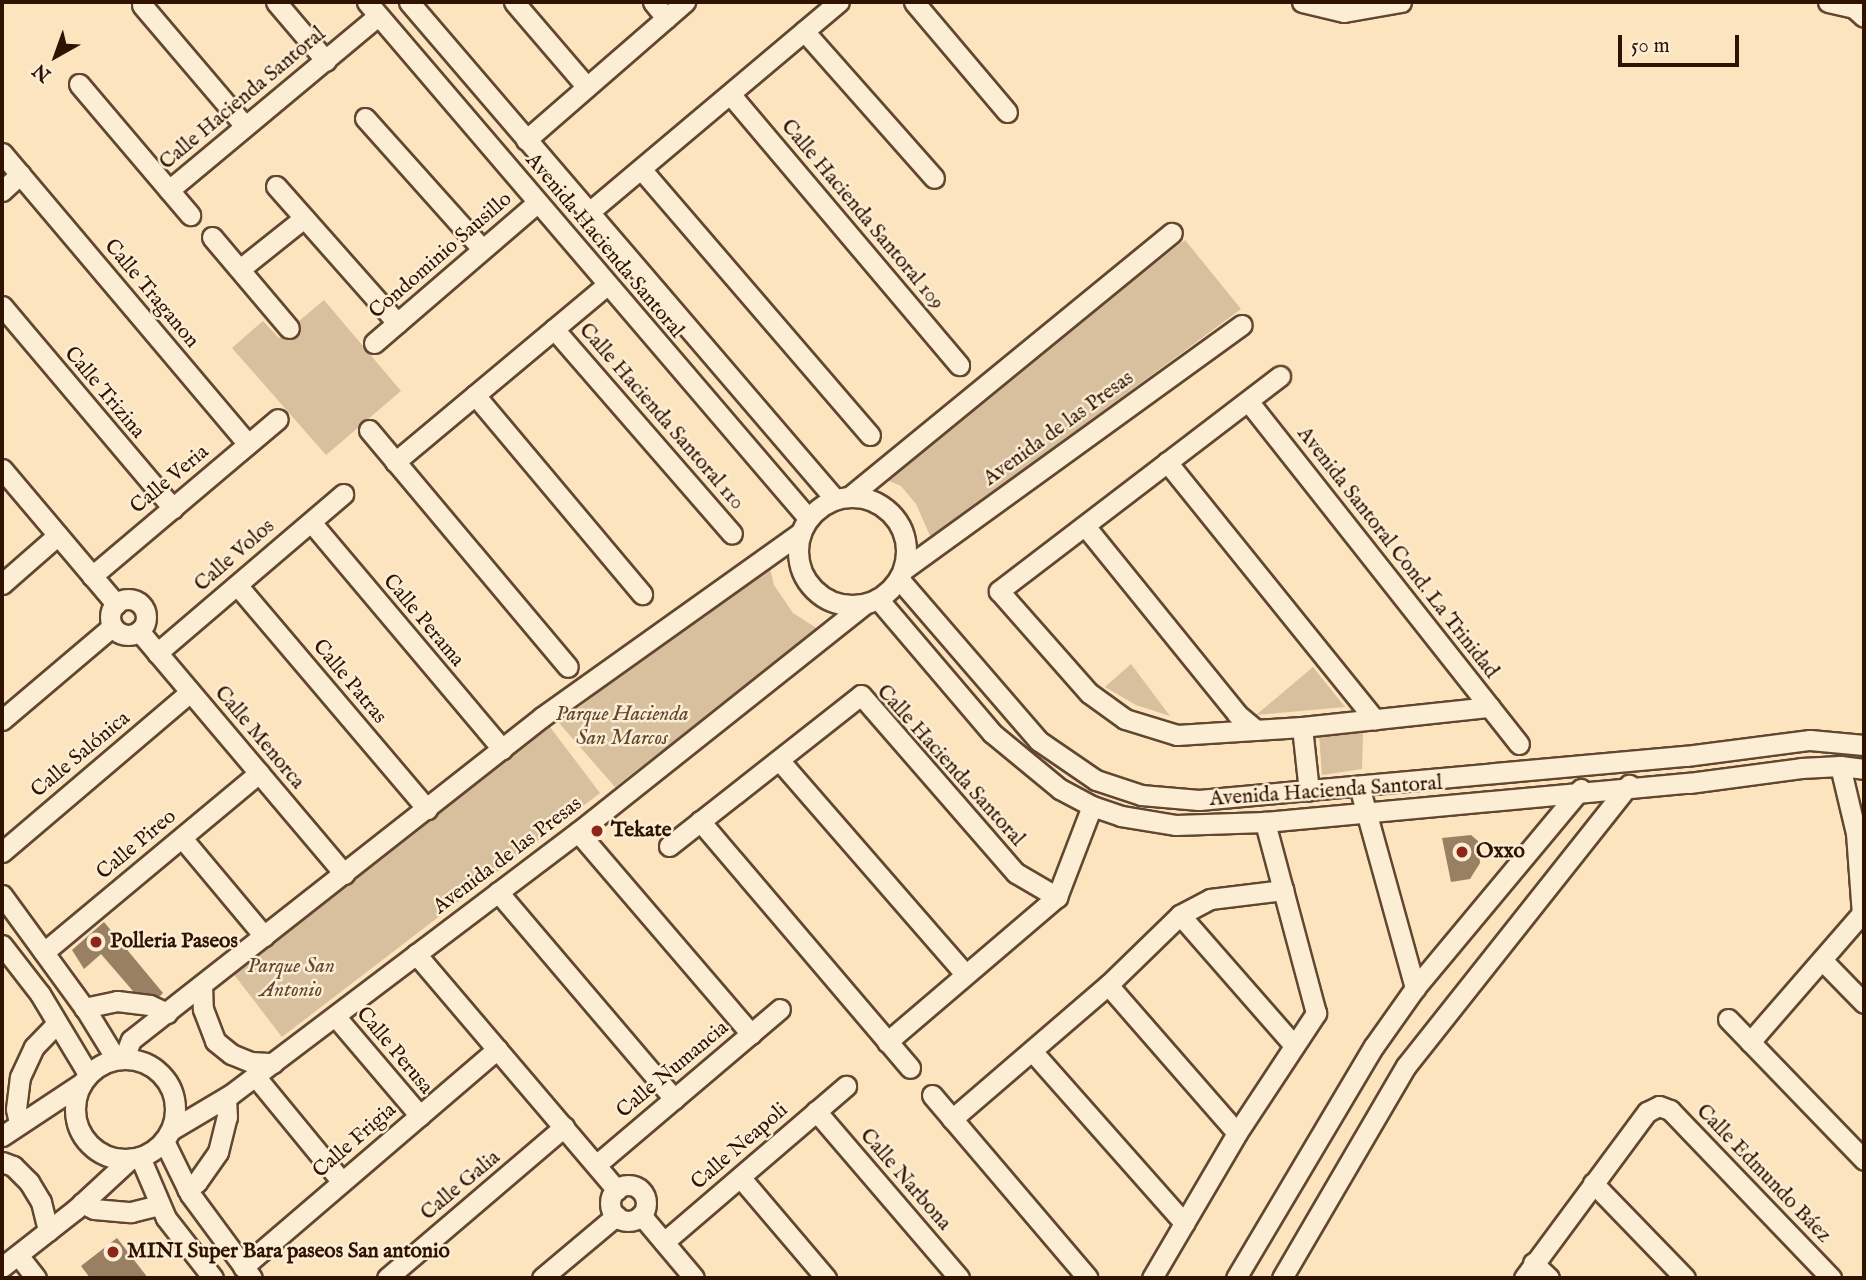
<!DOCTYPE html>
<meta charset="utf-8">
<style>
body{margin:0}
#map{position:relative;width:1866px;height:1280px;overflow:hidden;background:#fbe4be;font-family:"IM FELL English",serif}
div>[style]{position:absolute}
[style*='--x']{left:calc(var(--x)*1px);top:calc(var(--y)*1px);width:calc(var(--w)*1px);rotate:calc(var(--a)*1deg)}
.green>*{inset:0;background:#d8c09e}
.building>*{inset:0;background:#998063}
.roads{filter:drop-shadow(2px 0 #624730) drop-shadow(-2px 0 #624730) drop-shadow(0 2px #624730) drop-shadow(0 -2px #624730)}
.minor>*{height:19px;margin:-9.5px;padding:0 9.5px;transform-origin:9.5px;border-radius:9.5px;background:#fcedd5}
.minor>.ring{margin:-9.5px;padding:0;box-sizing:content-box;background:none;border:19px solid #fcedd5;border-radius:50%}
.dots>*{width:19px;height:19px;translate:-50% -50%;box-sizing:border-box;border:4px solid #fcedd5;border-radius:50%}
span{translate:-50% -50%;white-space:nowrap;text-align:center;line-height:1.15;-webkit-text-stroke:5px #fcedd5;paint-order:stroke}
.street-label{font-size:21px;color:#2f1300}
.park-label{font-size:21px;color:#62472f;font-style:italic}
.poi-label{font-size:21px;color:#2f1300;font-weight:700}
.left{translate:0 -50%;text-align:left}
.frame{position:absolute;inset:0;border:4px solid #2f1300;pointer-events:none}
.north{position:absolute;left:21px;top:21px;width:70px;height:70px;-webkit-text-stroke:5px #fcedd5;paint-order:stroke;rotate:220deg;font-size:19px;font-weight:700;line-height:28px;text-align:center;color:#2f1300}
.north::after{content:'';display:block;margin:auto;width:24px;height:32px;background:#2f1300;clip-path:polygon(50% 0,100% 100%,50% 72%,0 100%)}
.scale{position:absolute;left:1618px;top:35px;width:121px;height:32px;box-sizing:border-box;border:4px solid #2f1300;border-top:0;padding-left:9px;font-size:21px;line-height:24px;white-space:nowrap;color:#2f1300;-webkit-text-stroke:5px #fcedd5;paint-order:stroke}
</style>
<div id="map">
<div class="green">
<div style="clip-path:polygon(1185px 240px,1241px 309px,931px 538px,916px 504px,901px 486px,887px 480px,885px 472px)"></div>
<div style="clip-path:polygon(324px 300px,401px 391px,326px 455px,232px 348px,263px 321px,279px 338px)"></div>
<div style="clip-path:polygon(768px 560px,774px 585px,793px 613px,818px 629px,615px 787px,559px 723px)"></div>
<div style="clip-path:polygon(1131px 664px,1170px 716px,1136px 705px,1105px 687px)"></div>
<div style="clip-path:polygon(1313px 667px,1345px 707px,1256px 715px)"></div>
<div style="clip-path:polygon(550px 727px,600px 793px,282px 1037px,232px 972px)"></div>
<div style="clip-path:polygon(1363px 732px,1362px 769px,1322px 775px,1319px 734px)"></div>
</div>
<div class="building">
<div style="clip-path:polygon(1471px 835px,1478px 841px,1480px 863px,1470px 879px,1451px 882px,1442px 838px)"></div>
<div style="clip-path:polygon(104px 922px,163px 993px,158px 998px,143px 995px,139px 998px,101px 954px,84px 969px,72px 950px)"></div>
<div style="clip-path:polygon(117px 1238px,148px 1278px,90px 1278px,81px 1266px)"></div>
</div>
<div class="roads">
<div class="minor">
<div style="--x:276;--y:2;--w:77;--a:49.7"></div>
<div style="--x:367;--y:2;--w:679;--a:49.48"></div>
<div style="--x:409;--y:2;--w:655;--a:49.4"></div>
<div style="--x:514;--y:2;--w:111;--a:49.4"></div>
<div style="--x:653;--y:2;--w:21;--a:51"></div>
<div style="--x:914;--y:2;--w:144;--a:49.8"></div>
<div style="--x:1302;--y:2;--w:43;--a:13.4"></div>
<div style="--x:1344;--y:12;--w:58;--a:-10"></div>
<div style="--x:1828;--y:2;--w:27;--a:13"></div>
<div style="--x:1854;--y:8;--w:13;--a:42"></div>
<div style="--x:142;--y:5;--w:159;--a:49.6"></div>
<div style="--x:804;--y:31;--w:196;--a:48.5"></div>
<div style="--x:79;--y:84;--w:172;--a:49.7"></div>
<div style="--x:730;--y:94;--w:355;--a:49.8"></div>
<div style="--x:365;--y:118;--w:176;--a:48.2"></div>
<div style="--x:526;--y:140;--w:211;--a:-41"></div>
<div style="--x:2;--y:153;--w:381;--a:49.8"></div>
<div style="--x:641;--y:169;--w:351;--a:49.3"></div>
<div style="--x:276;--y:186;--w:183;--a:48.5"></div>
<div style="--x:169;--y:190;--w:272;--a:-39.8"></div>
<div style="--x:2;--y:191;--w:25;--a:-43"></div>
<div style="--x:588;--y:213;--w:328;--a:-40.1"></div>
<div style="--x:212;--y:237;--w:119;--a:49.8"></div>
<div style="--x:240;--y:269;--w:82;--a:-38.6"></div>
<div style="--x:2;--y:306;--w:265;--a:49.8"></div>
<div style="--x:554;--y:329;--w:271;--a:49"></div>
<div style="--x:374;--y:343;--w:215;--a:-40.7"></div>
<div style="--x:1280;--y:376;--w:354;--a:142.6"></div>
<div style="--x:999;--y:591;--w:136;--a:48.6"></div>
<div style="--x:1089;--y:693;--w:44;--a:35.8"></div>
<div style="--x:1125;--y:719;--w:54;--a:17.1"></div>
<div style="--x:1177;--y:735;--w:125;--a:-3.7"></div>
<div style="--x:1302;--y:727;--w:189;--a:-6.1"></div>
<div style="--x:475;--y:395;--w:260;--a:50"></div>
<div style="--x:1248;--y:401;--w:437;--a:51.7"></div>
<div style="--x:369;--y:430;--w:309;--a:50"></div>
<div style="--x:395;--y:462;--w:276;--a:-39.9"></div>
<div style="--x:1167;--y:462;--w:331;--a:51.1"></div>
<div style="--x:2;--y:469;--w:177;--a:49.8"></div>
<div class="ring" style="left:798px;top:497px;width:89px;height:89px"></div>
<div style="--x:849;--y:497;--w:417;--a:-39.3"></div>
<div style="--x:311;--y:522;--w:297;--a:49.9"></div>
<div style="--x:1085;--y:526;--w:242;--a:51"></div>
<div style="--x:1237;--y:714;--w:25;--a:40"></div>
<div style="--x:903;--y:570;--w:418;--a:-35.9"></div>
<div style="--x:92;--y:576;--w:243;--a:-40.2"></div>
<div style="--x:899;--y:579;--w:214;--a:49.2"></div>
<div style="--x:1039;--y:741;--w:69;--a:34.4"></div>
<div style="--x:1096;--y:780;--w:47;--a:18.4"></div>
<div style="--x:1141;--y:795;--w:58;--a:4.9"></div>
<div style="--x:1199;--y:800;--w:489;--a:-5.2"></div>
<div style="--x:1686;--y:756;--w:125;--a:-7.4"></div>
<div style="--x:1810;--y:740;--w:54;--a:5.3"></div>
<div style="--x:2;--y:584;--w:74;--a:-41.2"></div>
<div style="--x:237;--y:585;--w:294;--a:49.7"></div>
<div style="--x:878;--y:599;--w:176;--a:49.6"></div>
<div style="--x:992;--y:733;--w:88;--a:39.5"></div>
<div style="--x:1060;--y:789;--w:36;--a:28"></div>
<div style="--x:1092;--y:806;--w:31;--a:19"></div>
<div style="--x:1121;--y:816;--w:56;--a:9.3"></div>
<div style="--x:1176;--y:825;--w:89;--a:-1.9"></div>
<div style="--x:1265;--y:822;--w:426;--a:-5.3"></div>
<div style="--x:1689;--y:783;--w:113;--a:-7.6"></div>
<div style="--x:1801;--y:768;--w:39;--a:-3"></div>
<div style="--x:1840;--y:766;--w:24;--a:7"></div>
<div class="ring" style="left:110px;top:599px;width:17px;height:17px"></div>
<div style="--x:139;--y:631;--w:318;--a:49.8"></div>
<div style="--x:157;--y:653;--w:245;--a:-40.5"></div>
<div style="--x:2;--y:720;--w:145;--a:-40.3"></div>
<div style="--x:1302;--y:727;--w:64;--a:83.8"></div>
<div style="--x:779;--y:760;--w:284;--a:49"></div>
<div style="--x:1840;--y:766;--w:69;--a:76.6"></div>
<div style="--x:1856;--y:833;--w:81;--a:85.8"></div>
<div style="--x:1359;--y:786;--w:210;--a:74.5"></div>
<div style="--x:700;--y:821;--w:324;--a:49.6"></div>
<div style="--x:578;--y:832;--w:266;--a:49.4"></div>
<div style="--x:182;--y:838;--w:128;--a:50.1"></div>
<div style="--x:669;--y:846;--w:244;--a:-38.2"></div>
<div style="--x:861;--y:695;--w:236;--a:49"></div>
<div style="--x:1016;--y:873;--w:48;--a:30.3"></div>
<div style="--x:2;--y:852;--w:247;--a:-40.4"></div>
<div style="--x:498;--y:892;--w:272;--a:49.6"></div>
<div style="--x:2;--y:895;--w:142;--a:53.9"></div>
<div style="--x:86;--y:1010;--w:57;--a:58.5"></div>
<div style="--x:1180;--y:915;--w:173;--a:48.8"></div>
<div style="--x:2;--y:945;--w:62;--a:52.2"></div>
<div style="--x:40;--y:994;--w:93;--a:59"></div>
<div style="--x:44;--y:952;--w:280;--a:-39.8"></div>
<div style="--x:416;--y:954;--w:310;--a:49.6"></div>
<div style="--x:1822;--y:960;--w:60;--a:45.7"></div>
<div style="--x:202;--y:985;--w:24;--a:88"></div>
<div style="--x:203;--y:1009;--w:34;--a:69"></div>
<div style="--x:215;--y:1041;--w:21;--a:39"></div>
<div style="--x:231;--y:1054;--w:22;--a:22"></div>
<div style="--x:251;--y:1062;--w:22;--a:3"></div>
<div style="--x:1108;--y:985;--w:196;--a:48.9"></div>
<div style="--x:84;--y:1008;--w:34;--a:-12"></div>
<div style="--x:117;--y:1001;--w:33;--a:7"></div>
<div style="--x:150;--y:1005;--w:19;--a:25"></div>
<div style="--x:335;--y:1016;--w:131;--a:49.6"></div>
<div style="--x:1728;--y:1019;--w:196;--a:46"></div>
<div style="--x:887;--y:1042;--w:223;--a:-40.5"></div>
<div style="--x:1057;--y:897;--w:97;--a:-69"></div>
<div style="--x:1750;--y:1042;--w:174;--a:-49"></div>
<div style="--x:1032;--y:1051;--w:230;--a:48.5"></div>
<div style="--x:124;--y:1058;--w:19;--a:-69"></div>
<div style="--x:131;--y:1040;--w:523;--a:-38.16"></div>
<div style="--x:542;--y:717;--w:317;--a:-35.5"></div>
<div class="ring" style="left:75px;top:1059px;width:81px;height:81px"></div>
<div style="--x:255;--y:1076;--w:137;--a:50.6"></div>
<div style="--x:932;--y:1095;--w:240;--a:49.6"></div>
<div style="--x:816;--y:1111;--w:220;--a:49.4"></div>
<div style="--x:952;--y:1119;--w:206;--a:-40.7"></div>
<div style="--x:1108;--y:985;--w:100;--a:-44.2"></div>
<div style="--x:1180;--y:915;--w:34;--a:-28"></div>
<div style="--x:1210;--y:899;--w:74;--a:-7"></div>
<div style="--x:19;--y:1123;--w:14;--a:-102"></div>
<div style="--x:16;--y:1109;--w:32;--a:-83"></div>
<div style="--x:20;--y:1077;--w:33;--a:-65"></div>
<div style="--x:34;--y:1047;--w:33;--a:-46"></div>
<div style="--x:171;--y:1130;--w:69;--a:-30.7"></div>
<div style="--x:230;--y:1095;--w:436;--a:-37.1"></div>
<div style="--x:578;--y:832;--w:364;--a:-38.5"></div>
<div style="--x:2;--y:1136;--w:96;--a:-33.5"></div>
<div style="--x:164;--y:1141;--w:59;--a:63.9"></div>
<div style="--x:190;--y:1194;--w:104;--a:53.6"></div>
<div style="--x:140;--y:1157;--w:66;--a:66.9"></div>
<div style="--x:166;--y:1218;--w:76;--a:51.9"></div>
<div style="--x:2;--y:1162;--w:12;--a:20"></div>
<div style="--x:13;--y:1166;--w:23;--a:45"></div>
<div style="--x:29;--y:1182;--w:23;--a:59"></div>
<div style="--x:41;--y:1202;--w:30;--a:76"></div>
<div style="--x:596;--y:1165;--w:241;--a:-40.3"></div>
<div style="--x:740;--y:1177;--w:133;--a:49.6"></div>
<div style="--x:1593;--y:1183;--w:132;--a:45.9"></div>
<div class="ring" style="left:610px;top:1185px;width:17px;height:17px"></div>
<div style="--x:187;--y:1189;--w:12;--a:-35"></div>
<div style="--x:197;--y:1182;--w:37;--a:-55"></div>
<div style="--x:218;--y:1152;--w:36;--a:-76"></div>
<div style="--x:227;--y:1117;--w:19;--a:-93"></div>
<div style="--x:82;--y:1203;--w:13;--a:27"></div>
<div style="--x:94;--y:1209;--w:37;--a:5"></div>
<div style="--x:131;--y:1212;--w:30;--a:-14"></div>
<div style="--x:641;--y:1215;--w:82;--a:49.9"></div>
<div style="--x:664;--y:1242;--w:240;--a:-40.6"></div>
<div style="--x:18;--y:1255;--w:29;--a:52"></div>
<div style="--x:1533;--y:1263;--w:22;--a:43"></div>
<div style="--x:2;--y:1267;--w:94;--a:-38.1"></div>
<div style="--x:76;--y:1209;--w:74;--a:-42.8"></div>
<div style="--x:243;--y:1267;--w:335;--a:-40.6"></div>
<div style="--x:387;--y:1278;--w:233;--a:-40.5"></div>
<div style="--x:542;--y:1278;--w:97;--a:-40"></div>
<div style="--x:1152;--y:1278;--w:168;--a:-59.6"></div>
<div style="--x:1237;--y:1133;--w:144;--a:-56.6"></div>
<div style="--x:1316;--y:1013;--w:198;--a:-105"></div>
<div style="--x:1236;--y:1278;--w:270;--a:-59.3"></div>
<div style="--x:1374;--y:1046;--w:71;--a:-54.7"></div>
<div style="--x:1415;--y:988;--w:259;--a:-50.2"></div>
<div style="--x:1282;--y:1278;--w:246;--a:-59.7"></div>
<div style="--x:1406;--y:1066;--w:359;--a:-51.6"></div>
<div style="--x:1524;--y:1278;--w:207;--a:-53.5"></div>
<div style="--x:1647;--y:1112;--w:13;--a:-27"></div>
<div style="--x:1659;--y:1106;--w:12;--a:20"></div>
<div style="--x:1670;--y:1110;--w:233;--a:46.2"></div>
</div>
</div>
<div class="dots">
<div style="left:597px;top:831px;background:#8f2418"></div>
<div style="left:1462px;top:852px;background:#8f2418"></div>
<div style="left:96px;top:942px;background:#8f2418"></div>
<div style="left:113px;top:1252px;background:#8f2418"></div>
</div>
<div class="street-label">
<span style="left:243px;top:99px;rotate:-40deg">Calle Hacienda Santoral</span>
<span style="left:862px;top:215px;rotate:50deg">Calle Hacienda Santoral 109</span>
<span style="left:604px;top:246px;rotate:50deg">Avenida Hacienda Santoral</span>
<span style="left:441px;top:256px;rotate:-41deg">Condominio Sausillo</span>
<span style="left:151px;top:294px;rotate:50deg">Calle Traganon</span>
<span style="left:104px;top:393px;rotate:50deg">Calle Trizina</span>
<span style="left:661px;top:417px;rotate:49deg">Calle Hacienda Santoral 110</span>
<span style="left:1059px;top:429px;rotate:-36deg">Avenida de las Presas</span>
<span style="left:170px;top:480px;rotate:-40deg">Calle Veria</span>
<span style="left:1397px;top:553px;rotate:52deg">Avenida Santoral Cond. La Trinidad</span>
<span style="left:235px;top:556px;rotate:-41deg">Calle Volos</span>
<span style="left:423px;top:621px;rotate:50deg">Calle Perama</span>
<span style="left:349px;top:682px;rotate:50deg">Calle Patras</span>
<span style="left:259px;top:738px;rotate:50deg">Calle Menorca</span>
<span style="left:81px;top:755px;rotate:-40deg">Calle Salónica</span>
<span style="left:950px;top:766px;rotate:48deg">Calle Hacienda Santoral</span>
<span style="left:1326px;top:792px;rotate:-4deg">Avenida Hacienda Santoral</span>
<span style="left:137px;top:845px;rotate:-40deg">Calle Pireo</span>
<span style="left:508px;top:856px;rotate:-37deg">Avenida de las Presas</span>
<span style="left:394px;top:1051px;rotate:50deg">Calle Perusa</span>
<span style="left:673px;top:1070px;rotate:-40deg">Calle Numancia</span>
<span style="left:355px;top:1141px;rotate:-41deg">Calle Frigia</span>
<span style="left:740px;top:1147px;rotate:-41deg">Calle Neapoli</span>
<span style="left:1763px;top:1174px;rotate:46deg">Calle Edmundo Báez</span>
<span style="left:905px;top:1180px;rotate:49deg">Calle Narbona</span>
<span style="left:461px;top:1186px;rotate:-40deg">Calle Galia</span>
</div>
<div class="park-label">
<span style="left:622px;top:727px">Parque Hacienda<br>San Marcos</span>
<span style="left:291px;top:979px">Parque San<br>Antonio</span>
</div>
<div class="poi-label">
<span class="left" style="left:611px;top:831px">Tekate</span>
<span class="left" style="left:1476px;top:852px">Oxxo</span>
<span class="left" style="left:110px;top:942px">Polleria Paseos</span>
<span class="left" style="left:127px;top:1252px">MINI Super Bara paseos San antonio</span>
</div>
<div class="frame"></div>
<div class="north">N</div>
<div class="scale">50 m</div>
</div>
